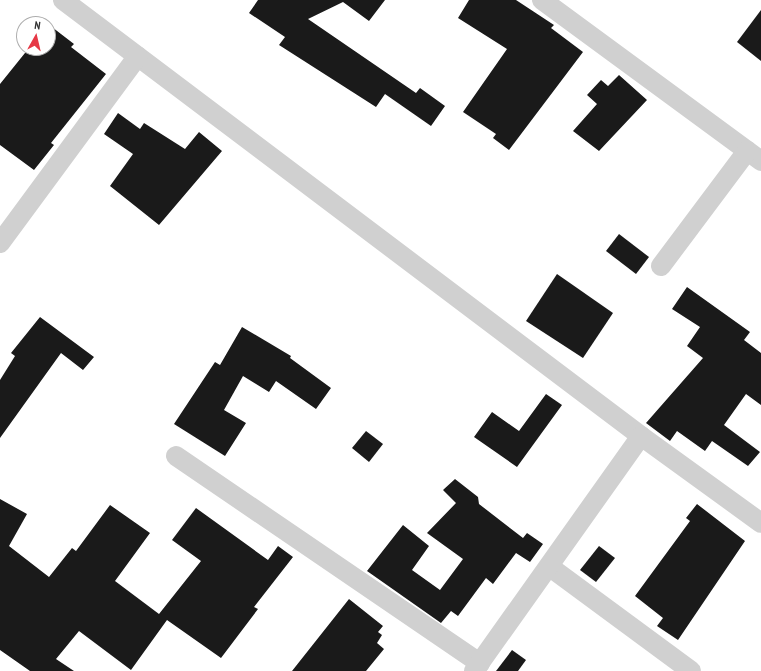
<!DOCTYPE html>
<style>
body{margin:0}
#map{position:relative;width:761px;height:671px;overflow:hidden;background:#fff;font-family:"PT Sans Narrow",sans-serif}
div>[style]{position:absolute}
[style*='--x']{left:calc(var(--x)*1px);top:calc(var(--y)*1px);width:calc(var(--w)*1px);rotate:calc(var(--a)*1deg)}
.building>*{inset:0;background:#1a1a1a}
.minor>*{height:20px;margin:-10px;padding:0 10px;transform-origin:10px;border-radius:10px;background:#d0d0d0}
span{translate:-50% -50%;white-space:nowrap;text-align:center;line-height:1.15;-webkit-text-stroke:4px #fff;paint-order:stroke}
.north{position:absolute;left:16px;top:16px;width:40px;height:40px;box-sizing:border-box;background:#fff;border:1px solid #adadad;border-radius:50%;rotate:8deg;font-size:11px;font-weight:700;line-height:16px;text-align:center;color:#333}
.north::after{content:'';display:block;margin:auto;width:14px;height:18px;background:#e63946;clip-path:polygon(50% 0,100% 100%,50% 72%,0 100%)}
</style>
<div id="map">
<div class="building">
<div style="clip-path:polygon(258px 0,385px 0,369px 21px,343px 2px,308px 19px,416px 93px,420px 88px,445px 106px,431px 126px,385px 94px,376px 107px,279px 45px,285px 37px,249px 13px)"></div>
<div style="clip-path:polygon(469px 0,516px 0,554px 25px,551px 28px,583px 52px,509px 150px,493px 138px,496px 134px,463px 112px,507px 49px,458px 18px)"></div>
<div style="clip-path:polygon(761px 10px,761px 61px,737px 42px)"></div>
<div style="clip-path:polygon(48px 24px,74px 44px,71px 47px,106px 74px,51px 143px,54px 145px,34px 170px,0 145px,0 84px,29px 48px,48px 48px)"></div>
<div style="clip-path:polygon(619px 75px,647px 100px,599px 151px,573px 131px,597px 104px,587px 95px,601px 80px,608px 86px)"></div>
<div style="clip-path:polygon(118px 113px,140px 129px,144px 123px,185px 149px,199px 132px,222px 151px,159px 225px,110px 186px,133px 154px,104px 134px)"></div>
<div style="clip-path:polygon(619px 234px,649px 257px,636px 274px,606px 251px)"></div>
<div style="clip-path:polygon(557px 274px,613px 313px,583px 358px,526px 321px)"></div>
<div style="clip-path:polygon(687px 287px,750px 332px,744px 340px,761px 353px,761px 405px,746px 394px,724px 425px,760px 452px,748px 466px,712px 441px,705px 451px,677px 431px,670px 441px,646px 423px,703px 358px,687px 346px,700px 327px,672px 309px)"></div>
<div style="clip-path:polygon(40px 317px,94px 357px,83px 370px,61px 353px,0 438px,0 380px,15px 356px,11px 353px)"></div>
<div style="clip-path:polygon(242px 327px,291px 356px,290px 358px,331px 388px,316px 409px,276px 381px,269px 392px,243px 376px,224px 410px,246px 423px,225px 456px,174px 424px,215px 362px,220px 365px)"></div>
<div style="clip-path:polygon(546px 394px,562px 405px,517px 467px,474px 437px,492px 412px,519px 431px)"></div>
<div style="clip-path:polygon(366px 431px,383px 444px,369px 462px,352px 448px)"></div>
<div style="clip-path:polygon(455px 479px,478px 497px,479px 504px,523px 538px,527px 533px,543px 544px,530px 562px,516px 553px,493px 584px,486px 578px,458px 616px,451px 611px,441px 623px,367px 571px,403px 525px,429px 546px,412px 570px,440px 590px,463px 559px,427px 533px,456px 503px,443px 490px)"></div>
<div style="clip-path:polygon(0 499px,27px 514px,9px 546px,49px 577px,72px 548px,76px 551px,110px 505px,150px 533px,115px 581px,159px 614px,201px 561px,172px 540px,196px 508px,268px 560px,278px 546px,293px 557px,254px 607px,258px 609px,221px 658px,167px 620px,131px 670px,79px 631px,56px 659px,74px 671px,30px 671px,0 650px)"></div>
<div style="clip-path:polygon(697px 504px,745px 541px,678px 640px,657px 626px,663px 618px,635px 596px,690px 521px,686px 518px)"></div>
<div style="clip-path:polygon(599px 546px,615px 558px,596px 582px,580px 570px)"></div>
<div style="clip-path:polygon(349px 599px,383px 626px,378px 632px,382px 635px,377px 643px,384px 649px,366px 671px,292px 671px)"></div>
<div style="clip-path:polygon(512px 650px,526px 660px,518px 671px,496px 671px)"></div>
</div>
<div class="minor">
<div style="--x:63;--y:0;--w:724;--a:37.03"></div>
<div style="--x:641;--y:436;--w:148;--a:35.9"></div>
<div style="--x:542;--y:0;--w:272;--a:36.3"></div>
<div style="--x:0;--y:243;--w:232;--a:-53.6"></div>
<div style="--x:661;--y:266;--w:144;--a:-53.2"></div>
<div style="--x:176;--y:456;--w:368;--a:34.3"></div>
<div style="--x:550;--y:567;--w:175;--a:36.4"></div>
<div style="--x:474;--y:671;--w:288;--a:-54.6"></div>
</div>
<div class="north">N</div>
</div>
